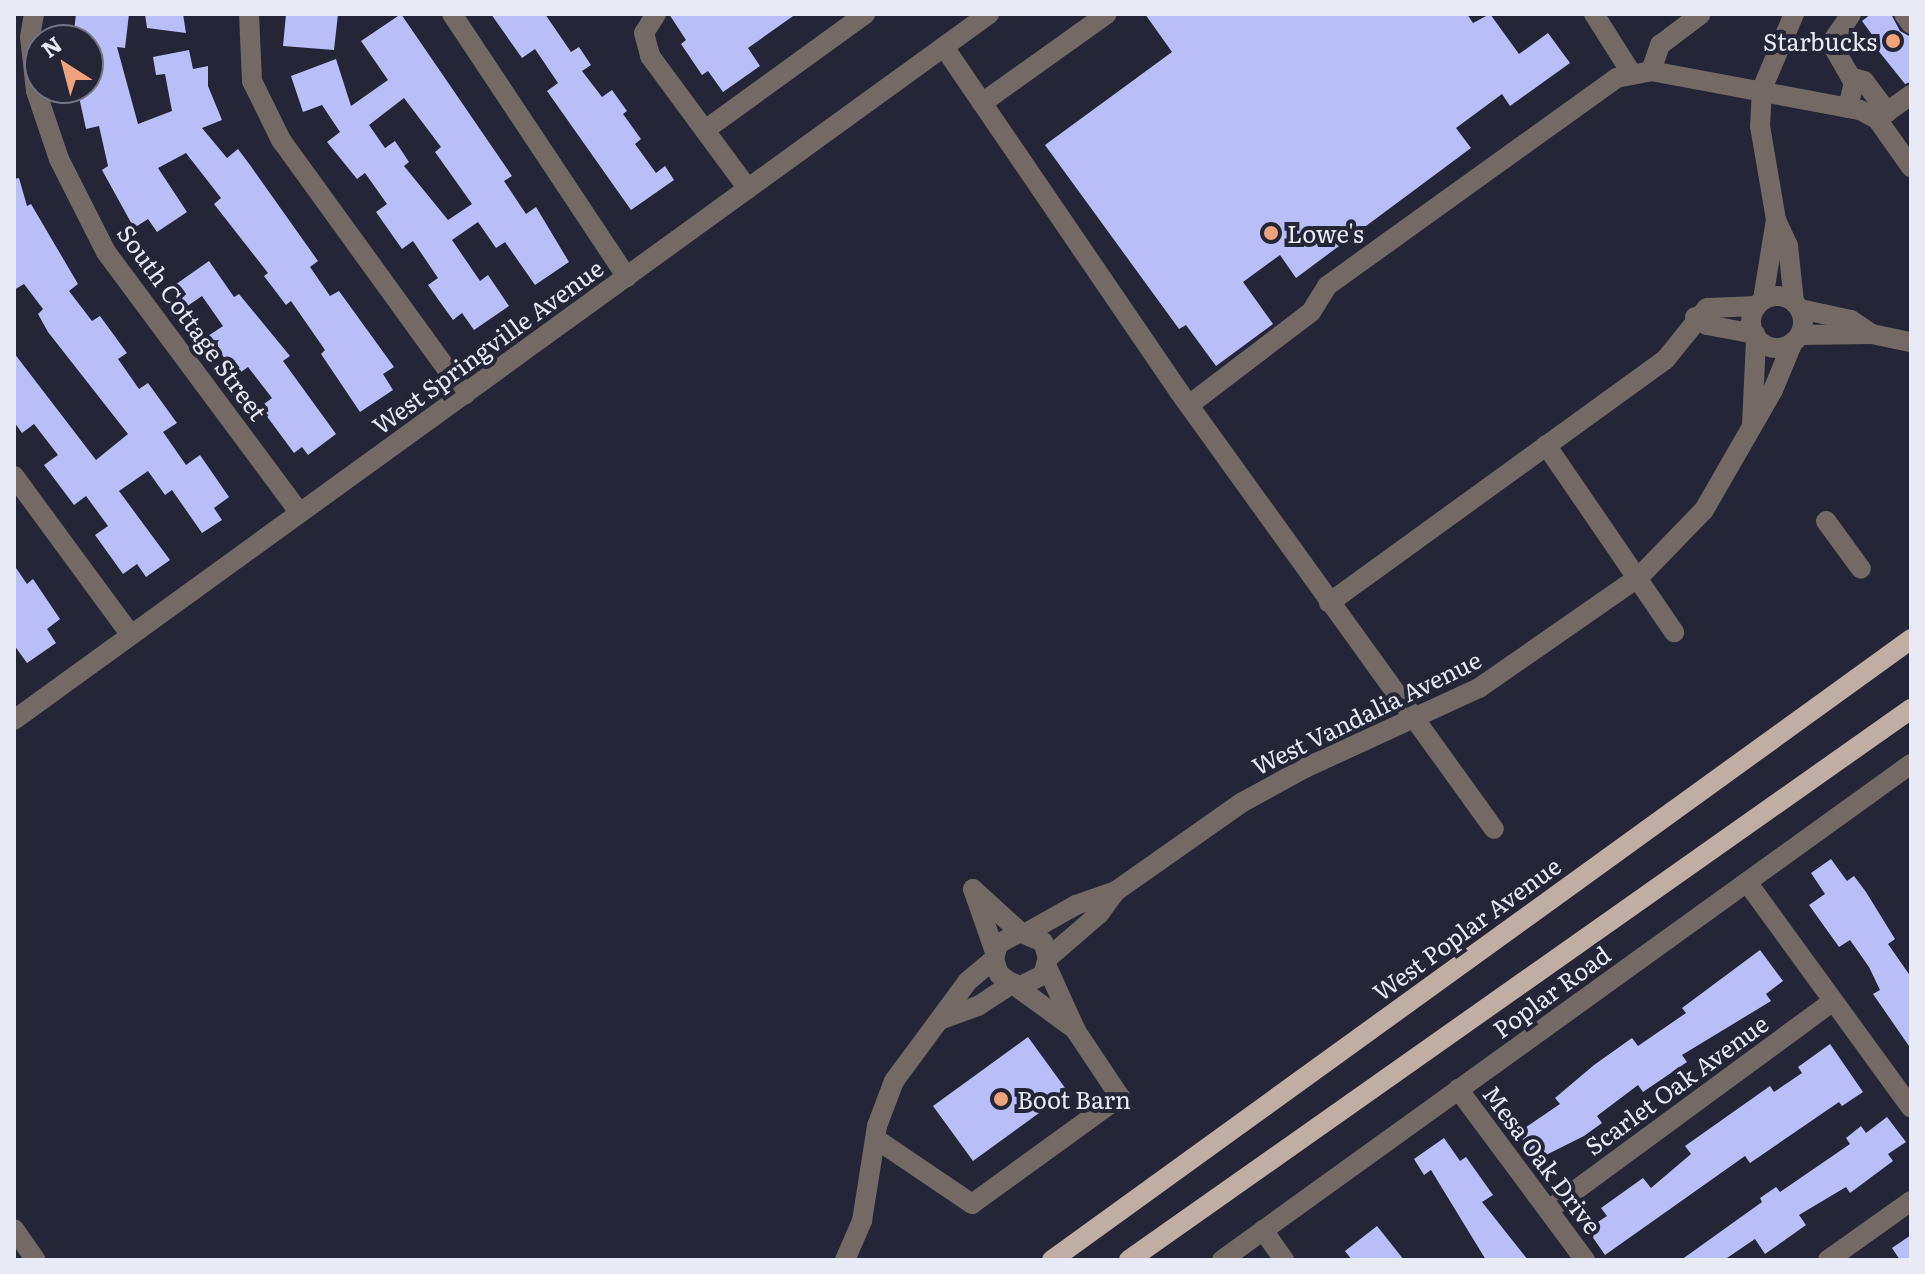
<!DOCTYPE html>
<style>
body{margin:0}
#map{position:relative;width:1925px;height:1274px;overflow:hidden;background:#242536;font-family:Literata,serif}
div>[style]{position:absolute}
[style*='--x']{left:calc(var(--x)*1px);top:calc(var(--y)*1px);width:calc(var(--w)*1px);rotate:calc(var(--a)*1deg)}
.building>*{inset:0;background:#b9bef9}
.minor>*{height:20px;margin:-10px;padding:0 10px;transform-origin:10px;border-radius:10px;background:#736a65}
.minor>.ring{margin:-10px;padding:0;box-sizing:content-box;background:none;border:20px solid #736a65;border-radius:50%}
.major>*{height:20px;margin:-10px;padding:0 10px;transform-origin:10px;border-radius:10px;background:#c0ada4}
.dots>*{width:22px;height:22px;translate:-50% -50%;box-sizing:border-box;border:4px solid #242536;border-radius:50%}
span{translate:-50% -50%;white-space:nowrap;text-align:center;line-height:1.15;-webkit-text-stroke:8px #242536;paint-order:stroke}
.poi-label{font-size:24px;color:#e8eaf5}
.right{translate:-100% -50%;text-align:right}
.left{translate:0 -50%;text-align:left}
.street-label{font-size:24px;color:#e8eaf5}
.frame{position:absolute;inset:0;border:16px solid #e8eaf5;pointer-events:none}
.north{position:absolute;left:24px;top:24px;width:80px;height:80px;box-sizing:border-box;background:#242536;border:2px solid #727482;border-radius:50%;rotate:324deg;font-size:22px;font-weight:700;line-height:32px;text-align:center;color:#e8eaf5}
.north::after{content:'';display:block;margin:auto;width:28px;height:36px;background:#f0a27a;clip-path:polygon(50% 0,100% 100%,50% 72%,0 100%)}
</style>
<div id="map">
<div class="building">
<div style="clip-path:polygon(76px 14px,129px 14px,125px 48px,117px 47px,138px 124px,172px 111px,165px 74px,156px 75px,153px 57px,189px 50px,193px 69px,208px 66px,208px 86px,222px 120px,202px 128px,227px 158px,238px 149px,250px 165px,318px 261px,310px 267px,330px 296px,339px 291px,394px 367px,383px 374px,393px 390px,360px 412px,321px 354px,325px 350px,291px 301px,286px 305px,264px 276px,268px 273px,214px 204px,221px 198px,186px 153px,158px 168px,187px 212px,157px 232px,148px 219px,134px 228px,102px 170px,108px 166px,99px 126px,86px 129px,77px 88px,88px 88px,88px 81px,95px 80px,88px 40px,73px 40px)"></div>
<div style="clip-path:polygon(145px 14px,183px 14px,186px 33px,147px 28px)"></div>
<div style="clip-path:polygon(286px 14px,338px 14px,334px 50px,283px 46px)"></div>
<div style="clip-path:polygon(evenodd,401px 14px,512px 176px,504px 181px,526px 214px,536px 207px,569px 262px,535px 285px,505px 242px,496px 248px,478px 222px,452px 240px,480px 281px,488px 275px,509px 306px,474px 330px,462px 313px,453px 320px,440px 302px,428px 285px,438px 278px,413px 241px,402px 249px,376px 212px,387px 204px,365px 173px,357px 179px,327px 142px,340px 132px,322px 105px,303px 112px,291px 76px,336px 59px,351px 106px,388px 80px,361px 41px,401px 14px,404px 98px,441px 147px,435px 152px,472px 204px,448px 220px,404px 166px,409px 162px,395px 141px,385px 148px,369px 125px,404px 98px)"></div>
<div style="clip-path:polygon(491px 14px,545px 14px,571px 52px,579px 47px,591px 65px,582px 71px,602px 97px,612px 90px,627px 111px,623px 114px,641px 139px,635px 144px,656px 173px,665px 166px,674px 180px,631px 210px,547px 91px,558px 83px,535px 49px,522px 58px)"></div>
<div style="clip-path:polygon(669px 14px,796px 14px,748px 48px,760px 66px,723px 92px,708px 71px,702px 75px,681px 44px,686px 40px)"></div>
<div style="clip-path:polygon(1145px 14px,1467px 14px,1473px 23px,1490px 14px,1519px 54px,1548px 33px,1570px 63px,1510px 106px,1502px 94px,1456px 128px,1471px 148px,1296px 278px,1280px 255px,1243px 282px,1273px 324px,1216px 366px,1186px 325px,1179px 329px,1045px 145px,1172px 52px)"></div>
<div style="clip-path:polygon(1871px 14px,1891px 14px,1900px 31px,1911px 37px,1911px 82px,1905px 84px,1869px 39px,1873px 36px,1862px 21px)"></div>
<div style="clip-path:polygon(19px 178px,27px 206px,31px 204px,78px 284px,69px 291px,92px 321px,100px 316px,127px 353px,118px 359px,139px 389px,148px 383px,177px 423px,163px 432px,186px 465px,200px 455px,229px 497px,214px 508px,222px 520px,202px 533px,172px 490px,165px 495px,148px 471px,119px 491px,170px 560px,146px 577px,137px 564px,123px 574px,95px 535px,108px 526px,86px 496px,74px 505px,44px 465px,58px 455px,34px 424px,22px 433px,14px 422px,14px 353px,96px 460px,128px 434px,48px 332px,38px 314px,43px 309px,24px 284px,14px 290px,14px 179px)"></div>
<div style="clip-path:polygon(209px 261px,234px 297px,239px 294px,290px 356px,283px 361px,336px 434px,308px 455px,302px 447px,294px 453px,260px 407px,272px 398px,248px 367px,237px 375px,208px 336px,223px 326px,202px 296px,186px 307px,172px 287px)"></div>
<div style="clip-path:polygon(14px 565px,27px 584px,33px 579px,60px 619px,47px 629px,56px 643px,27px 663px,14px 645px)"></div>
<div style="clip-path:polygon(1831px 859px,1847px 881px,1854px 876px,1866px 892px,1895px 939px,1888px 944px,1911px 977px,1911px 1049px,1873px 994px,1880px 990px,1869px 967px,1850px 940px,1839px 947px,1809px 905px,1825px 894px,1811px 873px)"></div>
<div style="clip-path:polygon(1760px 950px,1783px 981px,1766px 994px,1771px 1001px,1682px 1055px,1687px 1062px,1643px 1092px,1638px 1085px,1597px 1116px,1602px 1123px,1584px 1136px,1534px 1161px,1516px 1134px,1560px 1104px,1555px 1098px,1594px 1065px,1632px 1038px,1638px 1046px,1686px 1013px,1682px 1008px)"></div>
<div style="clip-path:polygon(1028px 1037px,1068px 1092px,973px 1161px,933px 1106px)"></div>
<div style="clip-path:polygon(1830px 1044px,1863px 1092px,1842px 1106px,1839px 1102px,1750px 1163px,1745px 1156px,1605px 1255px,1587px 1229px,1607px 1216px,1601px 1208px,1643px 1178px,1651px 1188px,1691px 1154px,1685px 1146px,1770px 1086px,1774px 1092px,1802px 1073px,1798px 1067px)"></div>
<div style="clip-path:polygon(1887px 1117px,1906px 1142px,1888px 1154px,1893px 1161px,1850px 1193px,1846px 1187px,1799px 1215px,1806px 1225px,1782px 1242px,1765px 1254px,1755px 1239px,1724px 1260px,1681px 1260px,1762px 1202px,1760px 1198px,1776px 1187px,1780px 1192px,1850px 1144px,1846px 1138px,1861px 1126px,1866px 1133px)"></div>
<div style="clip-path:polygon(1444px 1138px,1460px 1161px,1466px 1157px,1493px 1195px,1482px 1202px,1528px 1260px,1486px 1260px,1431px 1170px,1424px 1175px,1414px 1159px)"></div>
<div style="clip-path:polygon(1377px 1226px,1404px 1260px,1352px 1260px,1345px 1251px)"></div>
<div style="clip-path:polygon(1911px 1235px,1911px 1260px,1900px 1260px,1892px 1248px)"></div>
</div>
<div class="minor">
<div style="--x:34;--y:14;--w:23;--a:100"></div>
<div style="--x:30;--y:37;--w:54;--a:83.7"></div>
<div style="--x:36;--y:91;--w:72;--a:71.3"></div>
<div style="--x:59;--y:159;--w:104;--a:63.2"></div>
<div style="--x:106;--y:252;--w:325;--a:53.4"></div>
<div style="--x:249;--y:14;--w:67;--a:87.4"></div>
<div style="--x:252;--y:81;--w:66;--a:63.8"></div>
<div style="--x:281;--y:140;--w:314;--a:54.1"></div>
<div style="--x:452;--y:14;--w:316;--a:56.4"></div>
<div style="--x:656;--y:14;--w:22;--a:122"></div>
<div style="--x:644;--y:33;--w:24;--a:75"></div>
<div style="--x:650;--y:56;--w:165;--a:53.6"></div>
<div style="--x:1594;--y:14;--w:71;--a:57.7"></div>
<div style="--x:1794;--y:14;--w:82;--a:113.1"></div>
<div style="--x:1762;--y:89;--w:37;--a:93"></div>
<div style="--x:1760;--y:126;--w:95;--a:80.3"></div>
<div style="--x:1776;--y:220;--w:29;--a:65"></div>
<div style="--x:1788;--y:246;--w:56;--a:83.9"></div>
<div style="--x:1904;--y:14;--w:12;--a:55"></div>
<div style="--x:944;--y:47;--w:419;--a:55.7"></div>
<div style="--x:1180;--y:393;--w:537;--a:54.24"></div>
<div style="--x:1651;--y:71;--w:28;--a:-71"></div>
<div style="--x:1660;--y:45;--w:51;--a:-37.1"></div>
<div style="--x:1853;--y:78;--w:11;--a:15"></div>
<div style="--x:1864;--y:81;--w:39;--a:53"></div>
<div style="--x:982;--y:103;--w:153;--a:-35.5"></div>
<div style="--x:1848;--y:108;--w:26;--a:-77"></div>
<div style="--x:1854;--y:83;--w:46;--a:-119.9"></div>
<div style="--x:1831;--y:43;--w:35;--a:-55"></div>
<div style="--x:1877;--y:119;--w:42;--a:-35.2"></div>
<div style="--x:705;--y:130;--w:198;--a:-35.9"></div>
<div class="ring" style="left:1751px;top:296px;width:32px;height:32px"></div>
<div style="--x:1763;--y:299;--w:80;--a:-80.7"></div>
<div style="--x:1800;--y:309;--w:52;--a:12.2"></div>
<div style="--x:1851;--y:320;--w:25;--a:34"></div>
<div style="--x:1695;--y:317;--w:14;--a:34"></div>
<div style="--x:1707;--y:325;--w:49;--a:10.6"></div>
<div style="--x:1800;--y:335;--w:72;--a:-0.8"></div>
<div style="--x:1872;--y:334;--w:40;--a:12"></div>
<div style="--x:1189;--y:405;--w:153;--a:-37.3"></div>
<div style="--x:1311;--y:312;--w:31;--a:-58"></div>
<div style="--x:1327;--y:286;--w:356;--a:-35.7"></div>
<div style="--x:1616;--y:78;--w:36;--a:-11"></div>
<div style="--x:1651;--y:71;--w:213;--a:10.6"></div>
<div style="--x:1860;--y:110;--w:19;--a:28"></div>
<div style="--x:1877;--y:119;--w:59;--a:54.7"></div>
<div style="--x:1752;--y:425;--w:86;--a:-87.3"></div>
<div style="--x:1546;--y:445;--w:227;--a:55.6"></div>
<div style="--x:14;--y:476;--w:197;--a:53.7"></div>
<div style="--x:1826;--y:521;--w:59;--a:53.9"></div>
<div style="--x:1329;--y:603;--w:415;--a:-35.9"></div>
<div style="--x:1665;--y:360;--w:67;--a:-51.1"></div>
<div style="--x:1707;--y:308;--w:50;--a:-2.3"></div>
<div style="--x:14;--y:720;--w:1204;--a:-35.91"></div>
<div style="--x:1747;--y:882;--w:279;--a:54"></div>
<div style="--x:973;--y:889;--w:67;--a:70.8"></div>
<div style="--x:973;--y:889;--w:64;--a:42.5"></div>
<div style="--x:1028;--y:932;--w:55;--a:-29.4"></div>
<div style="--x:1076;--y:905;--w:42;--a:-19.3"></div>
<div style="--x:1116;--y:891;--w:153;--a:-35.1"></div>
<div style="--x:1241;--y:803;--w:73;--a:-28.7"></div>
<div style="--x:1305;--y:768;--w:192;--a:-24.7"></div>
<div style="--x:1479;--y:688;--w:195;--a:-34.8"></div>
<div style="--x:1639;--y:577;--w:93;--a:-45.9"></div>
<div style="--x:1704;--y:510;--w:138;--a:-60.1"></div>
<div style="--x:1773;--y:390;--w:52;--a:-67.4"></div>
<div style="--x:1048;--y:958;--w:67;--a:-40.8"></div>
<div style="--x:1099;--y:914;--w:29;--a:-54"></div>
<div style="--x:1021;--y:986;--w:25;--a:-27"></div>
<div style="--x:1043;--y:975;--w:18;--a:-74"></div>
<div style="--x:1048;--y:958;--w:17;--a:-107"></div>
<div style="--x:1043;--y:942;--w:25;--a:-157"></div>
<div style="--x:1020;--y:932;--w:25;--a:151"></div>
<div style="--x:998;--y:944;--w:16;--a:105"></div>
<div style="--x:994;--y:959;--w:16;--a:72"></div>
<div style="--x:999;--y:974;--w:95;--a:36"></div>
<div style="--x:942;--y:1019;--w:38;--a:-20"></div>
<div style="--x:978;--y:1006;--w:42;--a:-33.3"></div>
<div style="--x:1458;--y:1089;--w:213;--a:53.4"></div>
<div style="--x:876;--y:1139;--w:116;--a:34.1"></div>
<div style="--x:972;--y:1204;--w:183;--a:-35.9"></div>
<div style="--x:1120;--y:1097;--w:79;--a:-123.7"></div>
<div style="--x:1076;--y:1031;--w:70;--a:-114.4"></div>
<div style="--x:1550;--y:1209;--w:351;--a:-36.3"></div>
<div style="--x:14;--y:1229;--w:38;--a:55"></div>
<div style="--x:1263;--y:1230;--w:37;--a:55"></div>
<div style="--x:845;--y:1260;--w:43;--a:-66.4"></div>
<div style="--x:862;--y:1221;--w:96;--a:-81"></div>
<div style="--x:877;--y:1126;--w:48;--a:-69.3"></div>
<div style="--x:894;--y:1081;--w:124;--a:-53.5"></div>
<div style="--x:968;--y:981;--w:34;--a:-40"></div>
<div style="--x:1222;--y:1260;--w:849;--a:-35.75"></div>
<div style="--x:1828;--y:1260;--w:102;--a:-35.4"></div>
</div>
<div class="major">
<div style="--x:1052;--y:1260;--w:1060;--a:-35.86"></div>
<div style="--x:1129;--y:1260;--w:957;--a:-35.17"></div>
</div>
<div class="dots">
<div style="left:1893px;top:41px;background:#f0a27a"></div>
<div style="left:1271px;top:233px;background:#f0a27a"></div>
<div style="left:1001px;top:1099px;background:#f0a27a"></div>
</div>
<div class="poi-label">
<span class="right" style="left:1877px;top:41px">Starbucks</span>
<span class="left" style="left:1287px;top:233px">Lowe's</span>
<span class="left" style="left:1017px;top:1099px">Boot Barn</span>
</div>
<div class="street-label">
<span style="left:193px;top:322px;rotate:54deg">South Cottage Street</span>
<span style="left:487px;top:346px;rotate:-36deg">West Springville Avenue</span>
<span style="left:1366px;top:712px;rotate:-26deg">West Vandalia Avenue</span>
<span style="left:1466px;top:928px;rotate:-36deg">West Poplar Avenue</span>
<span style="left:1551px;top:991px;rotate:-36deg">Poplar Road</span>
<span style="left:1676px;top:1084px;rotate:-36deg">Scarlet Oak Avenue</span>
<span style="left:1543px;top:1159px;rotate:53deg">Mesa Oak Drive</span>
</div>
<div class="frame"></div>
<div class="north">N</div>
</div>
